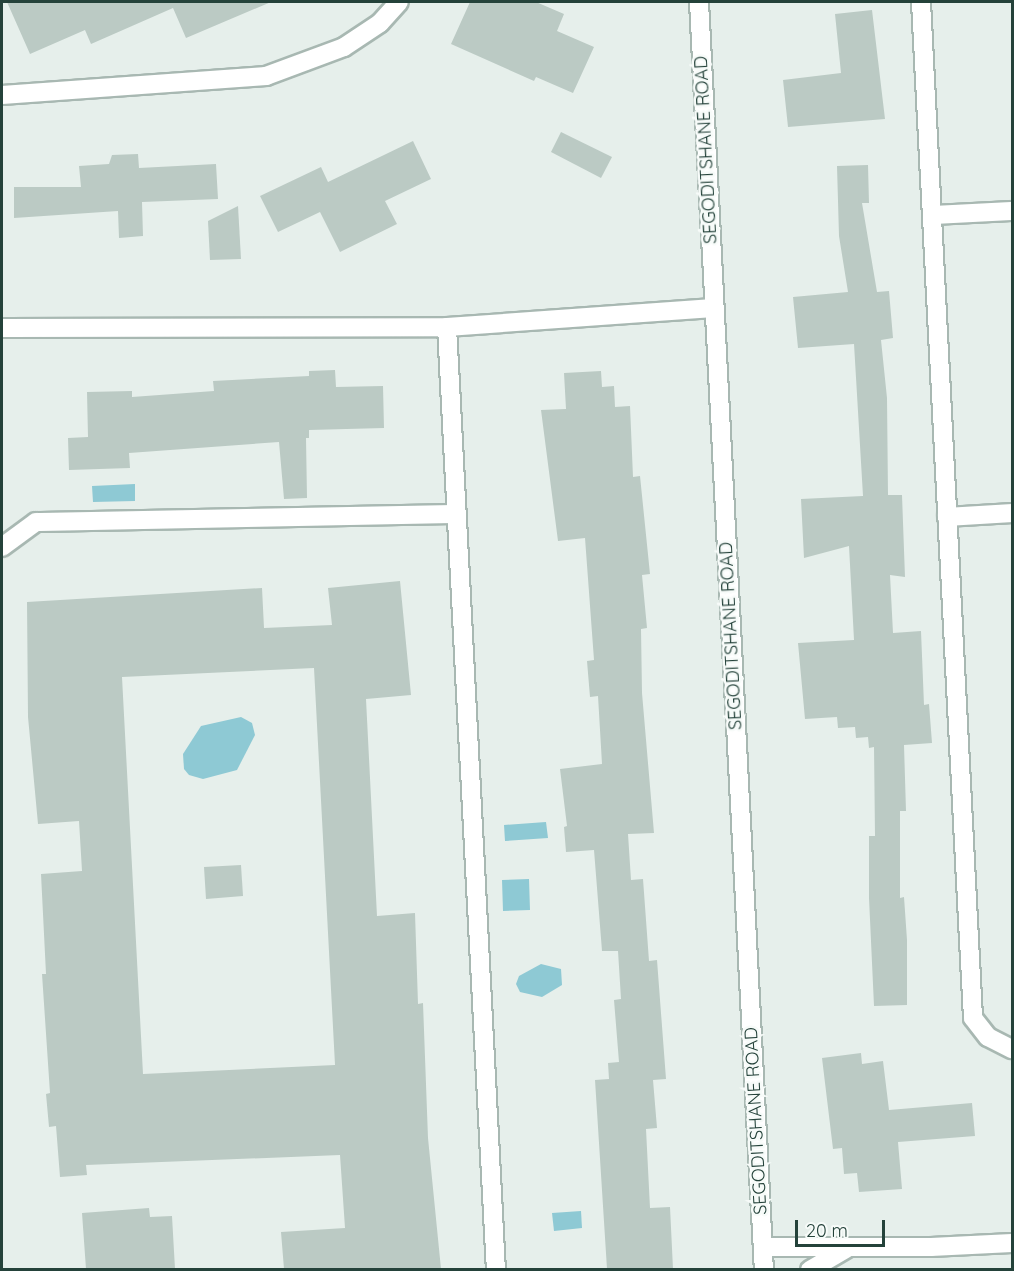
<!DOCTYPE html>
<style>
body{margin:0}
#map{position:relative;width:1014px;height:1271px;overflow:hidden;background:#e6efeb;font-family:Quicksand,sans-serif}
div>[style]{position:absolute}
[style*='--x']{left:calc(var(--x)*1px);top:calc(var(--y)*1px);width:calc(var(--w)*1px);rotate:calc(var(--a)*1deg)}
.water>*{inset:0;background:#8ec9d4}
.building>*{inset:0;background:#bbcac4}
.roads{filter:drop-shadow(2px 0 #a8b8b2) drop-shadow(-2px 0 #a8b8b2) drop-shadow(0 2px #a8b8b2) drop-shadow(0 -2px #a8b8b2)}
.minor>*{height:18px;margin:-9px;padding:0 9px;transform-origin:9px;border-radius:9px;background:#fff}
span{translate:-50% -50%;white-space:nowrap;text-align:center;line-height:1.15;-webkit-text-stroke:5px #f7fbf9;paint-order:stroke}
.street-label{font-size:18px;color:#24423a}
.frame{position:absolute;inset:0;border:3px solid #24423a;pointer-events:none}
.scale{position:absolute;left:795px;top:1220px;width:90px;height:27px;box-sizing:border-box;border:3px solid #24423a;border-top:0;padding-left:8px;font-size:18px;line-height:21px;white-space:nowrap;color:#24423a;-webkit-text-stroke:4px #f7fbf9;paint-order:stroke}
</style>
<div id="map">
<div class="water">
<div style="clip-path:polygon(135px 484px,135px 501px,93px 502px,92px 486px)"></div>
<div style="clip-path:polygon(241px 717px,252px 723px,255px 735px,237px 770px,203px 779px,189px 775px,184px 769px,183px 754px,201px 726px)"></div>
<div style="clip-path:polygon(546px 822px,548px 838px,505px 841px,504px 825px)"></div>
<div style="clip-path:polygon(529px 879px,530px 910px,503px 911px,502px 880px)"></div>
<div style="clip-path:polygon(541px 964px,561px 969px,562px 985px,542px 997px,520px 992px,516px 984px,519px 976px)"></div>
<div style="clip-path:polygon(581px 1211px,582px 1228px,554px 1231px,552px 1213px)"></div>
</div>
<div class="building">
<div style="clip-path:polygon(7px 2px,271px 2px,186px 38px,173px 8px,91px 44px,85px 30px,30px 54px)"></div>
<div style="clip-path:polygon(470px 2px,536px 2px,564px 14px,557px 31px,594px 47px,573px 93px,536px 77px,534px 81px,451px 44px)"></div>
<div style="clip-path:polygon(872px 10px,885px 119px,788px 127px,783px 80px,841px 73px,835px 14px)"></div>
<div style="clip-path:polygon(561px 132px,612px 157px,601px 178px,551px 152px)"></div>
<div style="clip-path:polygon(413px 141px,431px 179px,385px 201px,397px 224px,340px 252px,320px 212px,278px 232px,260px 196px,321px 167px,328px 182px)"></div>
<div style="clip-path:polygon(138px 154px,139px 168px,216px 164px,218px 199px,142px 202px,143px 236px,119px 238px,118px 211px,14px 218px,14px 187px,81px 187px,79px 166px,109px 164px,112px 155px)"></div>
<div style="clip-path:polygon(868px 165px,869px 203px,862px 203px,877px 292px,889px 291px,893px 338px,881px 340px,887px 398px,888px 495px,902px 495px,905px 577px,890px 575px,893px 633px,921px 631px,924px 705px,929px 704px,932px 743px,904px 745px,906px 811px,900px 811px,900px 898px,904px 897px,907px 940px,907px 1005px,874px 1006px,869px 898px,869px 836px,875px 836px,874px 747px,869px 748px,868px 737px,856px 738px,855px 727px,838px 728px,837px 717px,805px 719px,798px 643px,854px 640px,849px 546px,804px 558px,801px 499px,863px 496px,854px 344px,798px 348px,793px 297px,848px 292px,839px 236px,837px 166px)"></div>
<div style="clip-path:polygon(238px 206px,241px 259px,210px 260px,208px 221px)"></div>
<div style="clip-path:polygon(335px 370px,336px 387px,383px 386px,384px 428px,309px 430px,309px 438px,306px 438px,307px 498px,284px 499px,279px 442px,129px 453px,130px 468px,69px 470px,68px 438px,88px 437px,87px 392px,132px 391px,132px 397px,214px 391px,213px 381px,309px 376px,309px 371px)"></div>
<div style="clip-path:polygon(601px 371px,602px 387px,614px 386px,615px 407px,630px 406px,633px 477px,640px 476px,650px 574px,642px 575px,647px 628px,641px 629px,642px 693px,654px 833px,628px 834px,631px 880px,643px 879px,649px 961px,657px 960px,666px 1079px,653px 1080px,657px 1128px,646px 1129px,650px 1208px,670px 1207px,673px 1269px,607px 1269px,595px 1080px,609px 1079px,608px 1063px,619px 1062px,614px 1000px,621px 999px,618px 951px,602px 951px,594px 850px,566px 852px,564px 827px,567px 826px,560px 769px,602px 764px,598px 696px,590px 697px,587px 661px,594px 660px,585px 538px,558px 541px,541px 410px,566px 409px,564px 373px)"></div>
<div style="clip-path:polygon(evenodd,400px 581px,411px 695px,366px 699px,377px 916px,415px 913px,418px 1004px,423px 1003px,428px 1138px,441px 1269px,284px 1269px,281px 1232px,345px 1228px,340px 1155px,86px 1165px,87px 1175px,60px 1177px,56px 1126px,49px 1127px,46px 1094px,50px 1093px,42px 974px,46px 974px,41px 874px,82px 871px,79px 821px,38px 824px,28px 717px,27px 602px,262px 588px,264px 628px,332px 625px,328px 588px,400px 581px,314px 668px,335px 1065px,143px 1074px,122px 677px,314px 668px)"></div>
<div style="clip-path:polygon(241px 865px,243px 896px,206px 899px,204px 867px)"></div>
<div style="clip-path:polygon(861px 1053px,862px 1064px,883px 1061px,889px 1110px,972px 1103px,975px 1136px,898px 1142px,902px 1189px,859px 1192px,857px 1173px,844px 1174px,842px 1148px,833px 1149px,822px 1058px)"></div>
<div style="clip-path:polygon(149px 1208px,150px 1217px,172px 1216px,175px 1269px,86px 1269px,82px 1213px)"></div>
</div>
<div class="roads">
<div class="minor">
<div style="--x:699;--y:2;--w:1270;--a:87.07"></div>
<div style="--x:921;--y:2;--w:1017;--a:87.07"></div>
<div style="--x:973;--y:1018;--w:24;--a:52"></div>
<div style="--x:988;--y:1037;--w:27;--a:27"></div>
<div style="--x:2;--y:95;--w:265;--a:-4.1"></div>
<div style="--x:266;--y:76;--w:83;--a:-20.4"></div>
<div style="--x:344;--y:47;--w:43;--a:-33.7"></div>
<div style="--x:380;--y:23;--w:28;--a:-48"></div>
<div style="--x:933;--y:215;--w:79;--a:-2.9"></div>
<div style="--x:447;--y:327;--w:944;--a:87.03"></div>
<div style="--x:2;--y:328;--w:445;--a:-0.1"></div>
<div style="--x:447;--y:327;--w:267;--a:-4.1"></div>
<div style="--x:947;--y:517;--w:65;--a:-3.5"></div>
<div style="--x:2;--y:547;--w:42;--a:-36.3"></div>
<div style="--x:36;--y:522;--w:421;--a:-1.1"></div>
<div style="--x:763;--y:1247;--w:168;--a:0"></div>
<div style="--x:931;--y:1247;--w:81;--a:-2.8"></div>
<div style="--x:810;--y:1270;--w:42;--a:-30.3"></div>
</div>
</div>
<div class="street-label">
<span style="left:706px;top:150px;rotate:-93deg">SEGODITSHANE ROAD</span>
<span style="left:731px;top:636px;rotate:-93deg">SEGODITSHANE ROAD</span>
<span style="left:756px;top:1121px;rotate:-93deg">SEGODITSHANE ROAD</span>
</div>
<div class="frame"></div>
<div class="scale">20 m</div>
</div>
